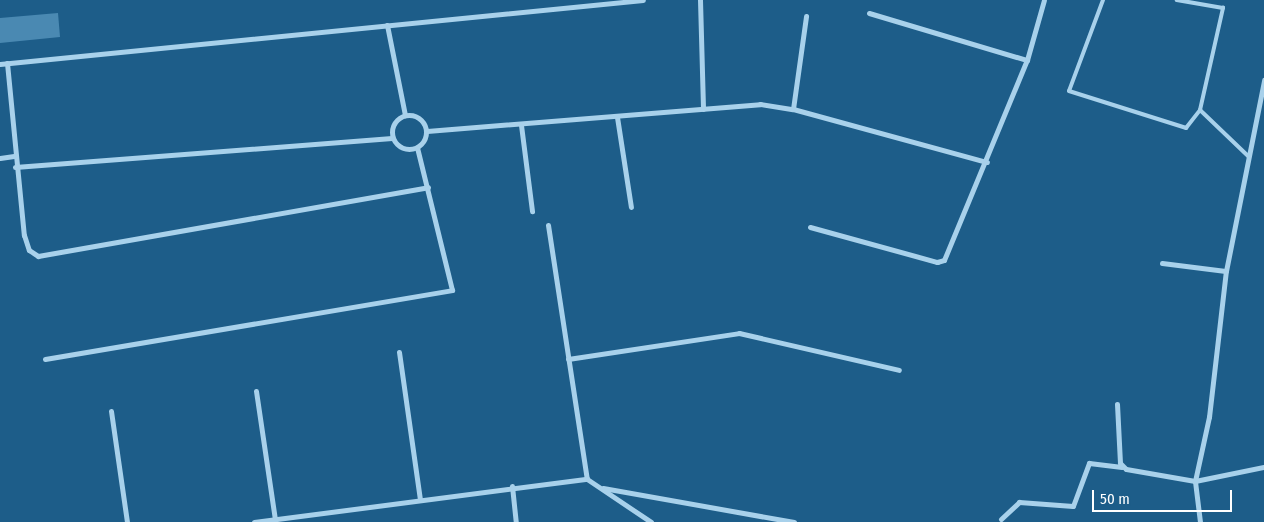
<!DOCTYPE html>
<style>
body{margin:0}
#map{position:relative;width:1264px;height:522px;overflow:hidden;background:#1d5d89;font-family:"Fira Sans Condensed",sans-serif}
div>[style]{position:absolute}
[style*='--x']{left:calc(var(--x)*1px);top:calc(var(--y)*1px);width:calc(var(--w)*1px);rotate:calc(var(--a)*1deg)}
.building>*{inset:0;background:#4a89b2}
.lane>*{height:4px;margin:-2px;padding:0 2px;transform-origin:2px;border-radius:2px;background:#a8d1eb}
.street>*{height:5px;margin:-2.5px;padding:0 2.5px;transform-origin:2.5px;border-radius:2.5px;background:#a8d1eb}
.street>.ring{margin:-2.5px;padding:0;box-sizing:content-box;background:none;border:5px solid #a8d1eb;border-radius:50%}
span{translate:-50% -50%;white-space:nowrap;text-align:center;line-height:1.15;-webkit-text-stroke:4.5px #1d5d89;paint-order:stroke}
.scale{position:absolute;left:1092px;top:490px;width:140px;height:22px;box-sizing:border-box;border:2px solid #fff;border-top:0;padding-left:6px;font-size:15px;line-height:18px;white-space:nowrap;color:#fff;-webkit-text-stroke:4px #1d5d89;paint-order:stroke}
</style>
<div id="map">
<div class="building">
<div style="clip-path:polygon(58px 13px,60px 37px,0 43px,0 18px)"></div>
</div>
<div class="lane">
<div style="--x:1103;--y:0;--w:97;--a:110.5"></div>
<div style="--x:1069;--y:91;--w:123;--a:17.5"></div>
<div style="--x:1186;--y:128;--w:23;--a:-52"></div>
<div style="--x:1200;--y:110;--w:105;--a:-77.3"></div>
<div style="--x:1223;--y:8;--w:47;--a:-170.1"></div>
<div style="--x:1200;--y:110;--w:68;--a:43.8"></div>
</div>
<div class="street">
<div style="--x:700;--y:0;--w:109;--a:88.4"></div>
<div style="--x:869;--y:13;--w:165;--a:16.6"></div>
<div style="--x:387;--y:25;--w:92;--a:78.7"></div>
<div style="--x:7;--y:63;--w:173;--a:84.4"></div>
<div style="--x:24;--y:235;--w:16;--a:72"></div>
<div style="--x:29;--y:250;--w:11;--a:34"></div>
<div style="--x:38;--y:256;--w:396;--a:-10"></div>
<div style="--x:0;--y:64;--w:646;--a:-5.68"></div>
<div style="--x:793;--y:109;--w:94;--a:-82"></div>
<div class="ring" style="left:392px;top:115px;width:29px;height:29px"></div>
<div style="--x:617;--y:117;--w:91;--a:81.2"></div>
<div style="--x:521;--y:125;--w:87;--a:82.7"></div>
<div style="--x:427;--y:131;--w:334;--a:-4.6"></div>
<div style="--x:760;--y:104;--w:33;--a:9"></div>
<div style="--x:793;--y:109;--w:201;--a:15.3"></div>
<div style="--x:0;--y:158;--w:14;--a:-8"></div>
<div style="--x:15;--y:167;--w:378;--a:-4.4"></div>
<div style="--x:548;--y:225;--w:257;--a:81.3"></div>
<div style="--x:810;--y:227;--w:132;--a:15.4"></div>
<div style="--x:937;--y:262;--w:7;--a:-16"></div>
<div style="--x:944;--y:260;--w:217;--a:-67.5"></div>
<div style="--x:1027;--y:60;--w:62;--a:-74.2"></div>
<div style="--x:1162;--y:263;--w:64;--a:7.1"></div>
<div style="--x:399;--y:352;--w:148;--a:81.9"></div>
<div style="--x:45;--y:359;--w:413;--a:-9.6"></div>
<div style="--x:452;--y:290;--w:146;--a:-103.8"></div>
<div style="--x:568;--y:359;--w:173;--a:-8.6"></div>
<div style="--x:739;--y:333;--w:164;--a:13"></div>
<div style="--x:256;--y:391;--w:129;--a:81.6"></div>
<div style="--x:1117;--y:404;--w:59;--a:87.1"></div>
<div style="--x:1120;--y:463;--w:8;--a:45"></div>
<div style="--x:1126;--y:469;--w:70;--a:9.9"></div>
<div style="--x:1195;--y:481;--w:70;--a:-11.5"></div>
<div style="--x:111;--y:411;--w:112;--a:81.8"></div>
<div style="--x:512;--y:486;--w:36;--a:84"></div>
<div style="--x:603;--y:488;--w:194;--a:10.1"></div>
<div style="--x:1001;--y:519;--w:25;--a:-43"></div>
<div style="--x:1019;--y:502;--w:54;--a:4.2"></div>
<div style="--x:1073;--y:506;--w:46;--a:-69.6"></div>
<div style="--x:1089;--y:463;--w:33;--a:7"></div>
<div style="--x:254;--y:522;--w:336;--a:-7.4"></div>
<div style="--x:587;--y:479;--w:77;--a:33.9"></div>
<div style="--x:1200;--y:522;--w:41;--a:-97"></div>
<div style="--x:1195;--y:481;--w:66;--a:-77.7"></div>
<div style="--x:1209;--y:417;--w:147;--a:-83.4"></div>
<div style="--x:1226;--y:271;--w:195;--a:-78.7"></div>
</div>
<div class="scale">50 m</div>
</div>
